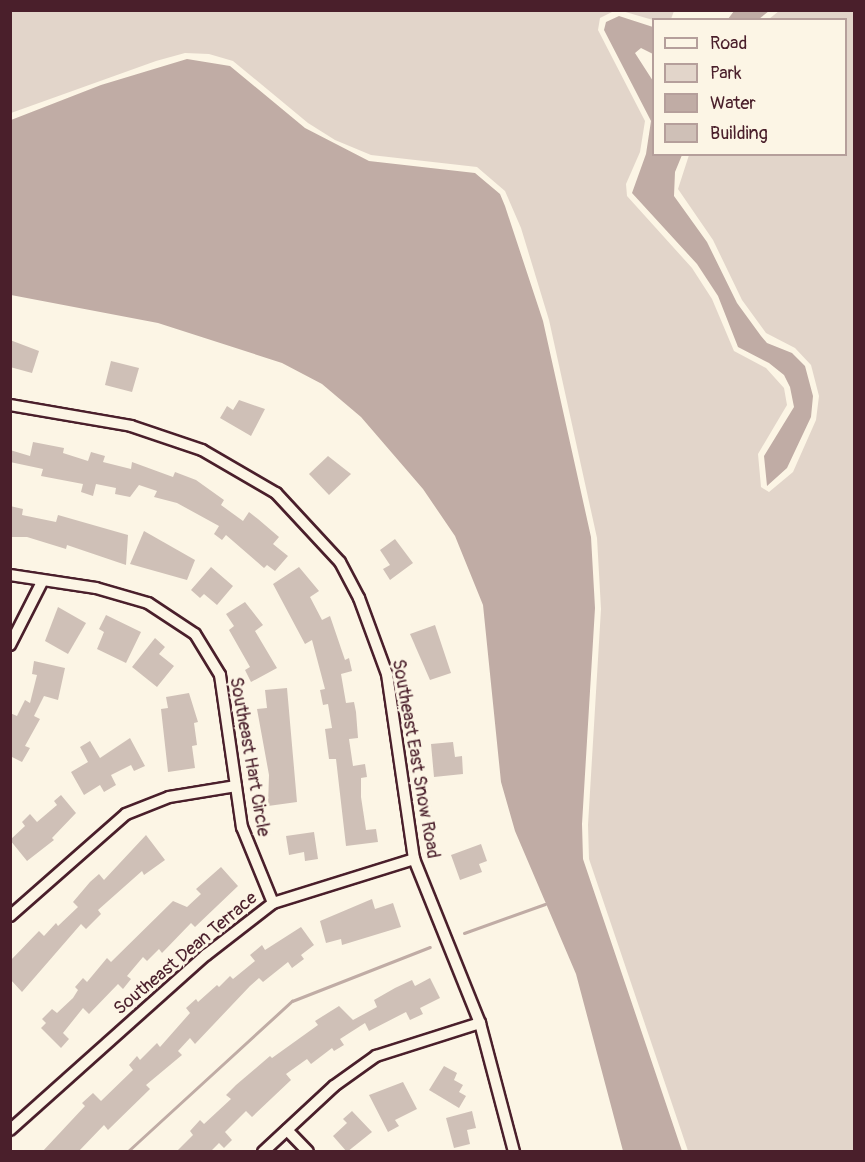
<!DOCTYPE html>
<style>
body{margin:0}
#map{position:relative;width:865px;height:1162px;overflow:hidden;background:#fcf5e5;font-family:Pangolin,sans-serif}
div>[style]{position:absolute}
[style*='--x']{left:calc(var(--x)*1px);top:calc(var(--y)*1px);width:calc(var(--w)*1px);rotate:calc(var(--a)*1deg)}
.green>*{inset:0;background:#e2d5ca}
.water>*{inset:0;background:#c0aca5}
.stream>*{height:3px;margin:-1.5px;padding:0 1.5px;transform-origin:1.5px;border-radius:1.5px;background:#c0aca5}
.building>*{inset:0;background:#cfc0b7}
.roads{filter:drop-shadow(2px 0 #4a1f2b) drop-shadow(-2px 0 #4a1f2b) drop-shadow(0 2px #4a1f2b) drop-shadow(0 -2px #4a1f2b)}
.street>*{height:10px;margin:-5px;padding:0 5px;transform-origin:5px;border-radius:5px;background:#fcf5e5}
span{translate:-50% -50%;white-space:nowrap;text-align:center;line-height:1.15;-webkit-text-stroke:6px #fcf5e5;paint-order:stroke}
.street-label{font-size:18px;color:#4a1f2b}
.frame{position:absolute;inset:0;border:12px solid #4a1f2b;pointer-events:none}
.legend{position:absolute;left:652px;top:18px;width:195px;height:138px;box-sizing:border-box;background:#fcf5e5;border:2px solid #b59f9b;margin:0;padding:8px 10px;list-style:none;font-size:18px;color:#4a1f2b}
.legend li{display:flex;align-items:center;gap:12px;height:30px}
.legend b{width:30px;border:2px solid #b59f9b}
</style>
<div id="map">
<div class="green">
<div style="clip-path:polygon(11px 10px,614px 11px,600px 18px,598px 30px,645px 121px,640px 152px,626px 184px,627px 196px,692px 268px,712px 299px,734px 351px,766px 368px,784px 388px,787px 405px,758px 454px,761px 487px,769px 492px,793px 472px,816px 420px,819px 396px,811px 365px,795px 348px,766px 333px,742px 300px,713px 240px,678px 189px,689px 155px,846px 154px,846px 20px,769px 19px,779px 11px,854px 11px,854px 1151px,688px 1151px,589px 859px,588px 825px,601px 609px,597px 538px,549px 320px,521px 228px,505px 191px,477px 167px,371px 155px,335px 140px,308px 123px,233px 61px,209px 54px,185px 53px,156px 61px,11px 113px)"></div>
<div style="clip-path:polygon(622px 11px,674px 10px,674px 11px,671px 19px,653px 20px)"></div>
</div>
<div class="water">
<div style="clip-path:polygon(734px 11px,734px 10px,769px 11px,759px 19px,728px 19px)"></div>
<div style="clip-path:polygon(619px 16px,653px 27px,653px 54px,641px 48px,635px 53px,653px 81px,654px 154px,682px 155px,675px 172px,674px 196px,707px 242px,737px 303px,761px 336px,767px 343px,792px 353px,805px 366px,813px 396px,811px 417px,787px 468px,767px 486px,764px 456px,794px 407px,790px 387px,784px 375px,769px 363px,738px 347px,718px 296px,697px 264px,632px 193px,646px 154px,651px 121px,604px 30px,606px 22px)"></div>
<div style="clip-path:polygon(187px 59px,230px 66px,305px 128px,369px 161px,475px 173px,500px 194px,505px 206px,543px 321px,591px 537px,595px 608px,582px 824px,583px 859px,682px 1151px,623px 1151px,576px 974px,515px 831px,501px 782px,483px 605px,455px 536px,423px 489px,361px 417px,322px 384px,282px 363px,158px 323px,11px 295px,11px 120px,101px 85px)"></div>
</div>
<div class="stream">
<div style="--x:464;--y:933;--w:86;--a:-19.7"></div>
<div style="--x:127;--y:1152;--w:224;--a:-42.5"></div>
<div style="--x:292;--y:1001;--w:148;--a:-21.4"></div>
</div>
<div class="building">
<div style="clip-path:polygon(10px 340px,39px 351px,32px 373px,10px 367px)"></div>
<div style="clip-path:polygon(111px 361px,139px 368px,132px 392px,105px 385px)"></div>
<div style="clip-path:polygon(239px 400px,265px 409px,251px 436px,220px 418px,227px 406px,233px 410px)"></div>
<div style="clip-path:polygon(33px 442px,64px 448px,63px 453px,88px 461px,91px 452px,105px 456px,103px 462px,131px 469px,132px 462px,173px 477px,175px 472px,196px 480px,224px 500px,221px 505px,243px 521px,249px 512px,258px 519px,279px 537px,273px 544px,288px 556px,275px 571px,267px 565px,264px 568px,226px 535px,222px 540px,214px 534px,219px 526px,177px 503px,154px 497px,157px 491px,139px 485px,130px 497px,115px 494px,116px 488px,96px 484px,93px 496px,81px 492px,83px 484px,41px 476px,43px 469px,10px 462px,10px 450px,30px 456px)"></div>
<div style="clip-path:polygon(328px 456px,351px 474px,329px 495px,309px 474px)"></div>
<div style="clip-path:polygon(10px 506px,23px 509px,22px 515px,56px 522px,58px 515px,128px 535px,126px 565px,67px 545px,66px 549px,27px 537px,10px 537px)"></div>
<div style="clip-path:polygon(144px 531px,195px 560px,187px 580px,130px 564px)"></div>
<div style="clip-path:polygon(395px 539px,413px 563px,390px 580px,383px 569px,390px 565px,380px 550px)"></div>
<div style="clip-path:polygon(211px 567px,233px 586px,217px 605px,204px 594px,200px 598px,191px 590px)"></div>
<div style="clip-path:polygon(299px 567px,319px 591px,310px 597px,322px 620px,330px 616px,345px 660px,349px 658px,352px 671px,341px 674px,346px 703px,354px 702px,356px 712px,358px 738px,349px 739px,353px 766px,365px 764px,367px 777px,361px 778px,361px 797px,366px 830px,376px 829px,378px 842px,346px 846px,336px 759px,329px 759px,325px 729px,332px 728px,328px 704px,323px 705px,320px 690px,325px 689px,312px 640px,305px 644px,273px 584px)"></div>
<div style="clip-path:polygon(245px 602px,263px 625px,255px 631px,277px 668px,251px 682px,245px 670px,250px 667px,229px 630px,234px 626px,226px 614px)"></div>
<div style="clip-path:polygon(58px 607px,86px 623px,68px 654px,45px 641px)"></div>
<div style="clip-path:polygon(106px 615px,141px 632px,126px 663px,97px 649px,104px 632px,99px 629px)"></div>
<div style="clip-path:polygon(435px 625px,451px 673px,430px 680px,410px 634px)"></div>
<div style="clip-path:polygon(155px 638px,165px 647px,159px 654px,174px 666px,157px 687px,132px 667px)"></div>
<div style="clip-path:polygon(34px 661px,65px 668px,58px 700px,44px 696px,34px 716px,40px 719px,25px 746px,30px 748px,22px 762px,10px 756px,10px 713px,17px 716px,25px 700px,30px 703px,37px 675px,32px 674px)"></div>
<div style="clip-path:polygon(287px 688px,297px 802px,268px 806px,269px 775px,257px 709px,267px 708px,265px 690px)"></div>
<div style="clip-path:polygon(189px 693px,198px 722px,194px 723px,197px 745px,192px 746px,195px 768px,168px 772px,161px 709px,168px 708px,166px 697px)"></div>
<div style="clip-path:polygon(130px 738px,145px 766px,134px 771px,131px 765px,111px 775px,116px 785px,104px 792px,100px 785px,84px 795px,71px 772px,88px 762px,80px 747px,90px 741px,100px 758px)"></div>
<div style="clip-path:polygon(453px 742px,455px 757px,462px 756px,463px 774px,434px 777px,431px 744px)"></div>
<div style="clip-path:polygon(61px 795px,76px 813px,52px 838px,54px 840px,27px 861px,10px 840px,25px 826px,22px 822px,30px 814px,37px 822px,57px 805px,54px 801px)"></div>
<div style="clip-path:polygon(314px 832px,318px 859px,305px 861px,304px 852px,289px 855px,286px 836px)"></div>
<div style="clip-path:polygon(146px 835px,165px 860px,144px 875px,142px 871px,98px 910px,101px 914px,86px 929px,81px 924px,22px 992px,10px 979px,10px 961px,39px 931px,44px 936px,56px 923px,58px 926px,78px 907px,73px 902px,90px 882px,99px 874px,104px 880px)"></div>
<div style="clip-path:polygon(481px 844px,487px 861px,479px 864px,482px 872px,460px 880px,451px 855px)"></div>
<div style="clip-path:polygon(221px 867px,238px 886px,195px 927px,191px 923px,162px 953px,159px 949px,147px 961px,143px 957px,127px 976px,131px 979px,123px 989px,118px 984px,89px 1014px,83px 1008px,63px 1033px,69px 1039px,61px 1048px,41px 1028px,46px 1023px,42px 1019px,52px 1009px,57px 1013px,73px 998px,78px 990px,75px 987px,83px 978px,87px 982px,107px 958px,111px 962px,173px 901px,187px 907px,201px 894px,196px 889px)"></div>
<div style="clip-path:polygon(372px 899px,375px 909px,393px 903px,401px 927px,342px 945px,341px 939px,326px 943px,320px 921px)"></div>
<div style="clip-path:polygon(301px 927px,314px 945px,301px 955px,304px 959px,292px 968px,288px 962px,263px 982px,259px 978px,250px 986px,195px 1044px,190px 1038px,178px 1051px,182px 1055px,146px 1085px,150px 1089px,108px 1130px,104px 1125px,78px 1152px,42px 1152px,85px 1106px,82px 1103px,93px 1093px,101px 1101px,133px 1070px,129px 1065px,137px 1056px,140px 1060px,157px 1043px,160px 1047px,190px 1013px,186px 1008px,196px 999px,198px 1002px,217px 985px,219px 987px,230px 976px,233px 979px,255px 961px,250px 955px,262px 945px,265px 950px)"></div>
<div style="clip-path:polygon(430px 978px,440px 998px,420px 1008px,423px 1014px,410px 1020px,406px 1012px,369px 1031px,365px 1023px,340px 1039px,344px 1045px,334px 1051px,332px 1048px,311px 1064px,307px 1059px,286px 1074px,291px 1080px,252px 1117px,246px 1111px,225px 1132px,232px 1140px,224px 1148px,219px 1143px,210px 1152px,176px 1152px,193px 1135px,190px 1131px,200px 1120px,204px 1124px,231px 1099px,226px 1095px,236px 1085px,270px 1056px,272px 1058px,318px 1025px,315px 1021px,339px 1006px,353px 1020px,377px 1007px,374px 1000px,395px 988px,412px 980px,415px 986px)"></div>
<div style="clip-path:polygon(444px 1066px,457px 1073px,454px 1080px,463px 1085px,459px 1092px,466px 1096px,459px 1108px,429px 1090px)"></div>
<div style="clip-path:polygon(403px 1082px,417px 1109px,395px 1120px,399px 1126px,388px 1132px,369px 1095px)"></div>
<div style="clip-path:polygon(352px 1111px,372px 1132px,347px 1152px,333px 1136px,347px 1123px,343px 1119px)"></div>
<div style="clip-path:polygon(472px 1111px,476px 1128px,467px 1130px,470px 1144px,454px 1148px,446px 1118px)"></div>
</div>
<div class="roads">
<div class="street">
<div style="--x:10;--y:405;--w:123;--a:9.8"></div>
<div style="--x:131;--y:426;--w:75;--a:18.7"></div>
<div style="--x:202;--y:450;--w:86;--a:30.2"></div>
<div style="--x:276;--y:493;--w:94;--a:47.2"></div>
<div style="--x:340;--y:562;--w:41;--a:62.2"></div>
<div style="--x:359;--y:598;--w:81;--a:69.8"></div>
<div style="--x:387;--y:674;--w:187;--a:81.7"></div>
<div style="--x:414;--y:859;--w:177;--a:68.1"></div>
<div style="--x:480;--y:1023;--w:133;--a:75.2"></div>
<div style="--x:10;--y:575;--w:87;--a:8.6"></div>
<div style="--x:96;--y:588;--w:54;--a:16.1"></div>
<div style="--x:148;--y:603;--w:56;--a:33.4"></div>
<div style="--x:195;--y:634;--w:48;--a:58.6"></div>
<div style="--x:220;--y:675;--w:154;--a:81.8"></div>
<div style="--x:242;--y:827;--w:82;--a:67.8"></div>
<div style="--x:10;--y:645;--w:71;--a:-63.1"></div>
<div style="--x:10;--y:916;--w:154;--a:-41.3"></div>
<div style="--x:126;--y:814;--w:46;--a:-21.6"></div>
<div style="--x:169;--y:797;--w:68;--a:-9.3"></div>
<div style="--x:10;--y:1130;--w:263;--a:-41.8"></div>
<div style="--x:206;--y:955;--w:85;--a:-37.8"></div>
<div style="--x:273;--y:903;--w:148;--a:-17.3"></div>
<div style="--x:287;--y:1130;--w:30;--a:46"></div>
<div style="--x:263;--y:1152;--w:97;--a:-42.9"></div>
<div style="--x:334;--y:1086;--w:52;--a:-35.5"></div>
<div style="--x:376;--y:1056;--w:109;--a:-17.6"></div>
</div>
</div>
<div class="street-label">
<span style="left:249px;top:757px;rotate:80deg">Southeast Hart Circle</span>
<span style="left:415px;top:759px;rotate:80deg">Southeast East Snow Road</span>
<span style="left:186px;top:954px;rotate:-40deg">Southeast Dean Terrace</span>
</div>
<div class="frame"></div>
<ul class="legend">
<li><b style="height:8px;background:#fcf5e5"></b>Road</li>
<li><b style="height:16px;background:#e2d5ca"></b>Park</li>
<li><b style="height:16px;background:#c0aca5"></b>Water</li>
<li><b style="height:16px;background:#cfc0b7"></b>Building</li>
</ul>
</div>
